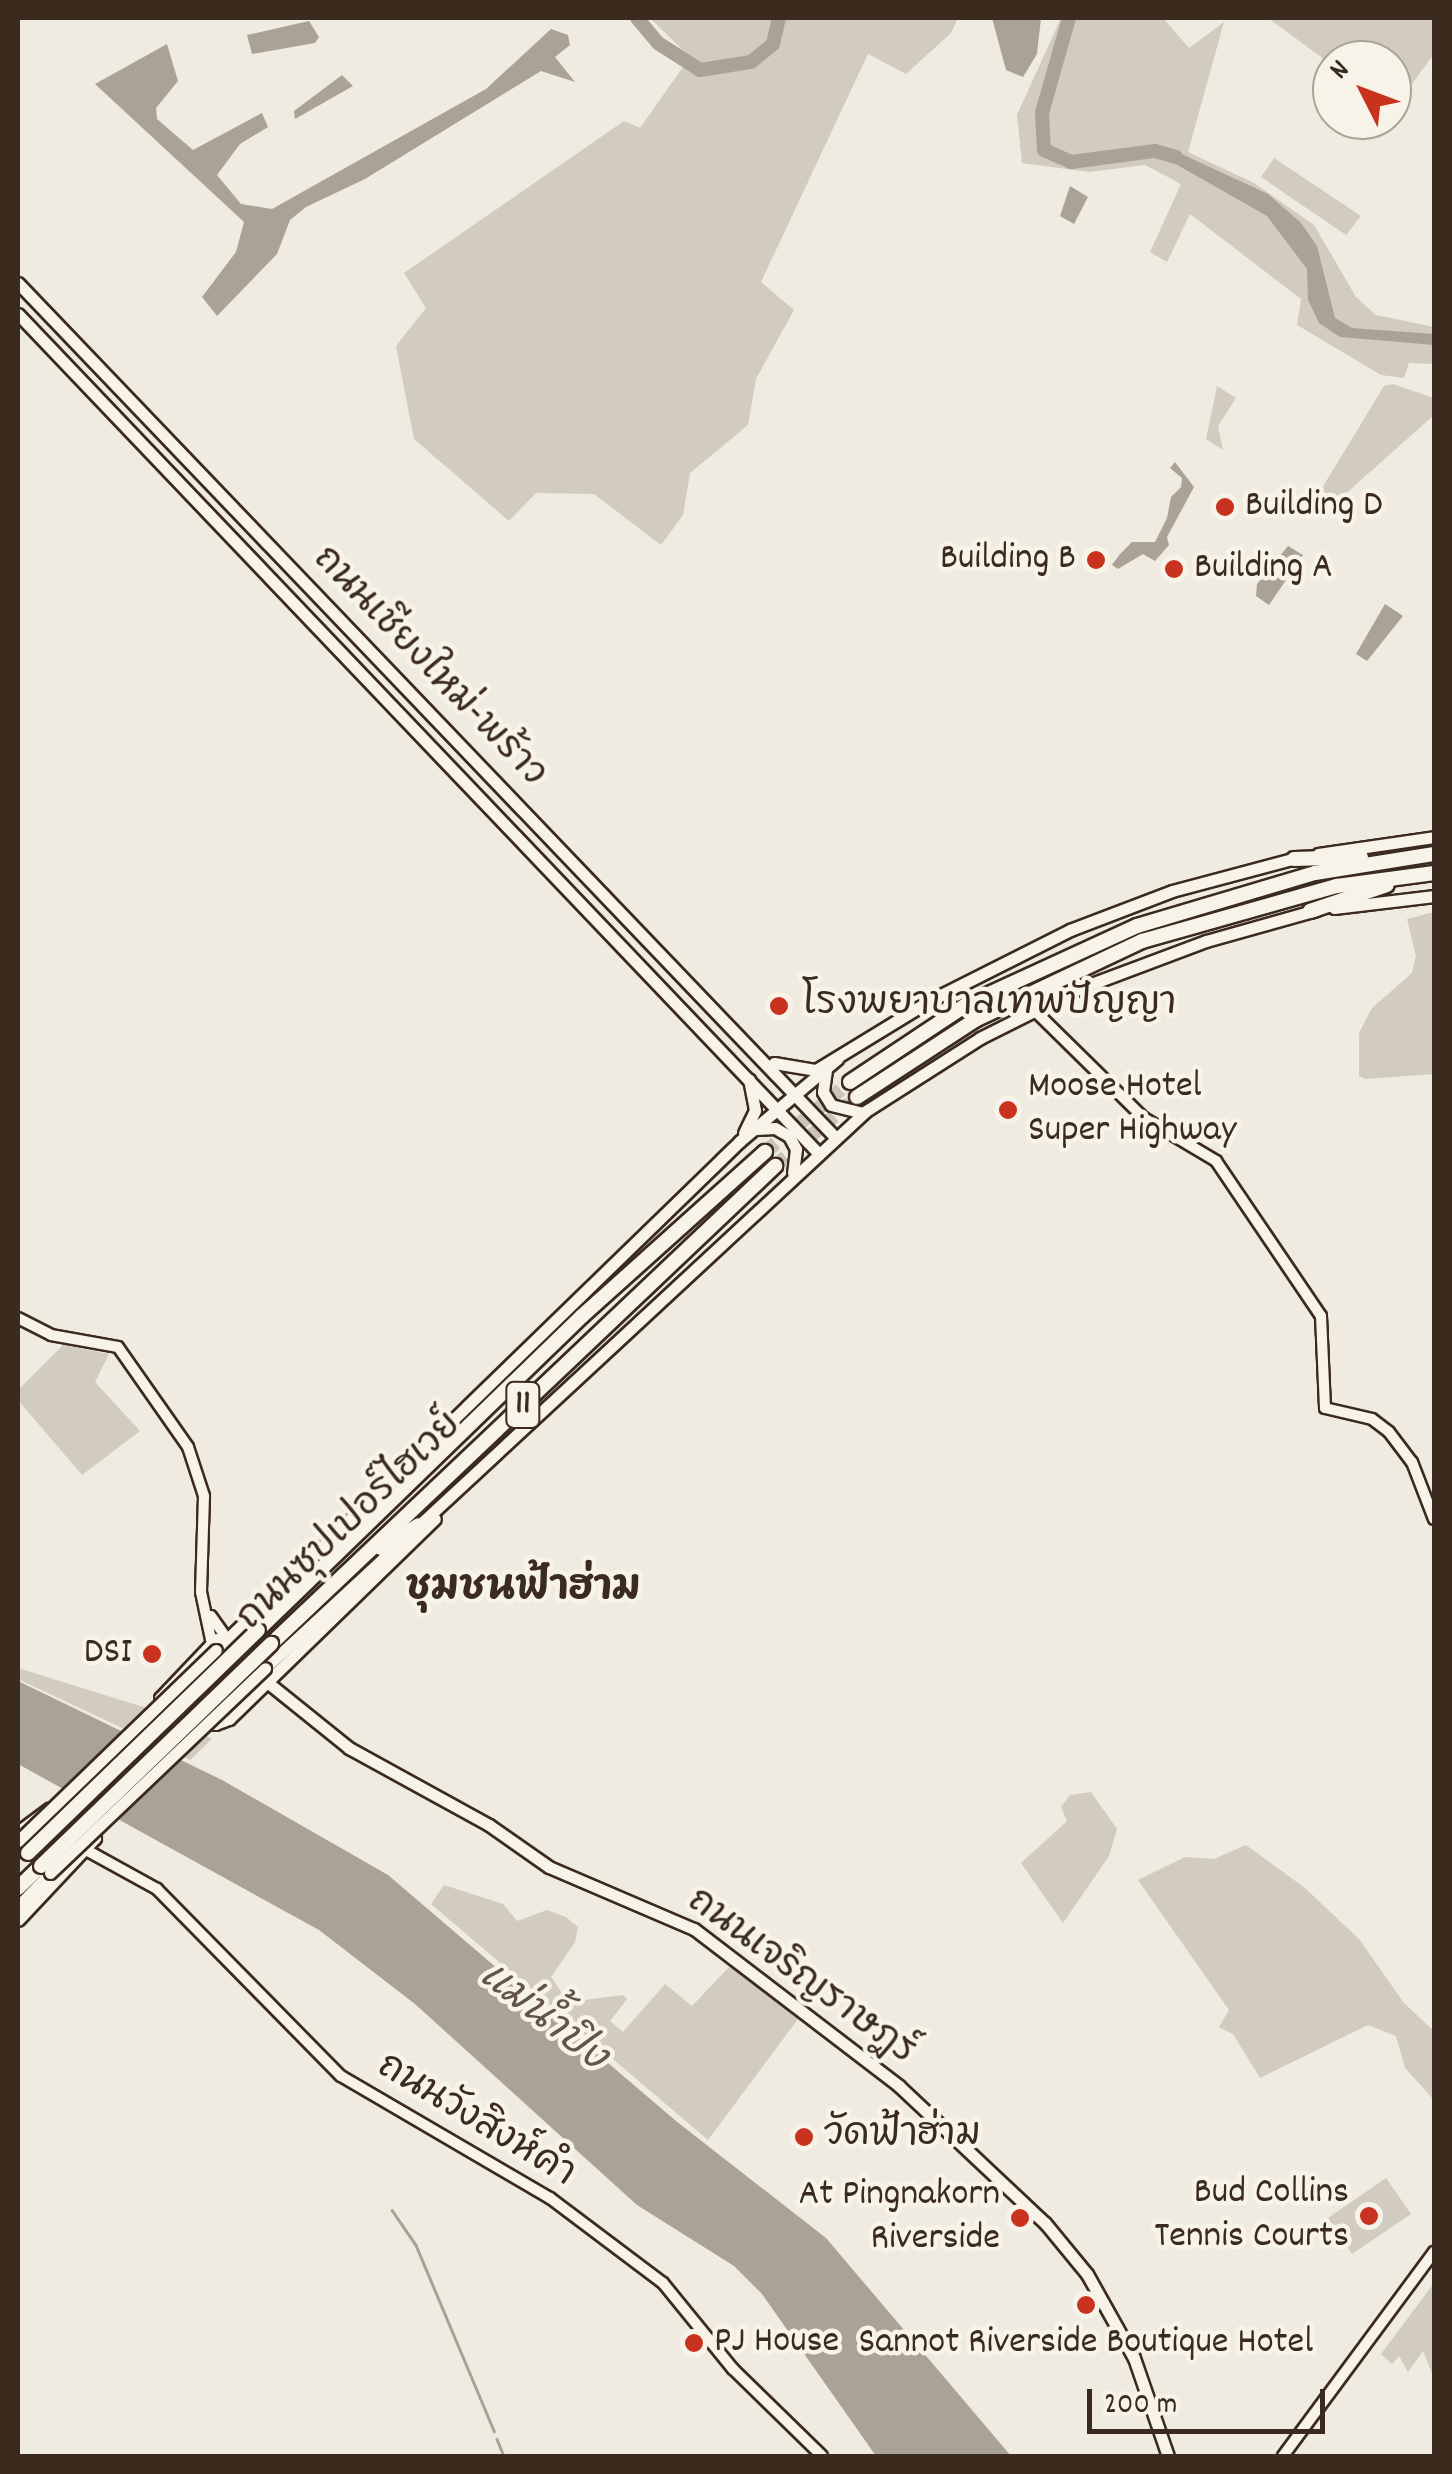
<!DOCTYPE html>
<meta charset="utf-8">
<style>
body{margin:0}
#map{position:relative;width:1452px;height:2474px;overflow:hidden;background:#efebe0;font-family:Dekko,"Playpen Sans Thai",sans-serif}
div>[style]{position:absolute}
[style*='--x']{left:calc(var(--x)*1px);top:calc(var(--y)*1px);width:calc(var(--w)*1px);rotate:calc(var(--a)*1deg)}
.green>*{inset:0;background:#d1cbc0}
.water>*{inset:0;background:#aaa296}
.pier>*{inset:0;background:#efebe0}
.stream>*{height:2.5px;margin:-1.25px;padding:0 1.25px;transform-origin:1.25px;border-radius:1.25px;background:#aaa296}
.river>*{height:14px;margin:-7px;padding:0 7px;transform-origin:7px;border-radius:7px;background:#aaa296}
.trunk-tunnel>*{height:14px;margin-top:-7px;transform-origin:0;background:repeating-linear-gradient(90deg,#cbc4b9 0 14px,transparent 0 21px)}
.roads{filter:drop-shadow(2px 0 #3b2a1e) drop-shadow(-2px 0 #3b2a1e) drop-shadow(0 2px #3b2a1e) drop-shadow(0 -2px #3b2a1e)}
.tertiary>*{height:10px;margin:-5px;padding:0 5px;transform-origin:5px;border-radius:5px;background:#f7f3e8}
.secondary>*{height:11px;margin:-5.5px;padding:0 5.5px;transform-origin:5.5px;border-radius:5.5px;background:#f7f3e8}
.trunk>*{height:14px;margin:-7px;padding:0 7px;transform-origin:7px;border-radius:7px;background:#f7f3e8}
.bridges{filter:drop-shadow(2px 0 #3b2a1e) drop-shadow(-2px 0 #3b2a1e) drop-shadow(0 2px #3b2a1e) drop-shadow(0 -2px #3b2a1e)}
.secondary-bridge>*{height:11px;margin:-5.5px;padding:0 5.5px;transform-origin:5.5px;border-radius:5.5px;background:#f7f3e8}
.trunk-bridge>*{height:14px;margin:-7px;padding:0 7px;transform-origin:7px;border-radius:7px;background:#f7f3e8}
.dots>*{width:28px;height:28px;translate:-50% -50%;box-sizing:border-box;border:5px solid #f7f3e8;border-radius:50%}
span{translate:-50% -50%;white-space:nowrap;text-align:center;line-height:1.15;-webkit-text-stroke:9px #f7f3e8;paint-order:stroke}
.shield-label span{padding:2px 8px;background:#f7f3e8;border:2px solid;border-radius:8px;-webkit-text-stroke-width:0}
.shield-label{font-size:35px;color:#3b2a1e;font-weight:700}
.poi-label{font-size:38px;color:#3b2a1e}
.left{translate:0 -50%;text-align:left}
.right{translate:-100% -50%;text-align:right}
.street-label{font-size:38px;color:#3b2a1e}
.neighbourhood-label{font-size:40px;color:#3b2a1e;font-weight:700}
.water-label{font-size:40px;color:#625448;font-style:italic}
.frame{position:absolute;inset:0;border:20px solid #3b2a1e;pointer-events:none}
.north{position:absolute;left:1312px;top:40px;width:100px;height:100px;box-sizing:border-box;background:#f7f3e8;border:2px solid #aca397;border-radius:50%;rotate:312deg;font-size:28px;font-weight:700;line-height:40px;text-align:center;color:#3b2a1e}
.north::after{content:'';display:block;margin:auto;width:35px;height:45px;background:#c8321e;clip-path:polygon(50% 0,100% 100%,50% 72%,0 100%)}
.scale{position:absolute;left:1087px;top:2389px;width:238px;height:45px;box-sizing:border-box;border:5px solid #3b2a1e;border-top:0;padding-left:12px;font-size:30px;line-height:35px;white-space:nowrap;color:#3b2a1e;-webkit-text-stroke:8px #f7f3e8;paint-order:stroke}
</style>
<div id="map">
<div class="green">
<div style="clip-path:polygon(650px 18px,958px 18px,951px 33px,906px 74px,868px 54px,761px 282px,794px 310px,756px 379px,748px 425px,690px 473px,683px 515px,661px 545px,594px 494px,536px 493px,509px 521px,414px 439px,396px 346px,426px 308px,404px 273px,624px 121px,640px 128px,690px 57px)"></div>
<div style="clip-path:polygon(1061px 18px,1163px 18px,1189px 48px,1224px 22px,1188px 152px,1254px 183px,1314px 225px,1356px 297px,1376px 315px,1434px 327px,1434px 364px,1409px 363px,1404px 378px,1381px 375px,1297px 325px,1301px 299px,1190px 214px,1167px 262px,1150px 252px,1181px 184px,1145px 165px,1089px 172px,1022px 163px,1017px 115px)"></div>
<div style="clip-path:polygon(1268px 18px,1434px 18px,1434px 54px,1403px 96px,1392px 86px,1392px 60px,1332px 60px,1332px 65px)"></div>
<div style="clip-path:polygon(1274px 158px,1361px 216px,1346px 235px,1261px 177px)"></div>
<div style="clip-path:polygon(1393px 384px,1434px 398px,1434px 415px,1334px 504px,1319px 493px,1384px 386px)"></div>
<div style="clip-path:polygon(1217px 386px,1236px 398px,1218px 426px,1223px 450px,1206px 439px)"></div>
<div style="clip-path:polygon(1434px 912px,1434px 1074px,1365px 1079px,1359px 1076px,1359px 1033px,1372px 1008px,1412px 973px,1416px 956px,1407px 919px)"></div>
<div style="clip-path:polygon(63px 1345px,109px 1354px,95px 1382px,140px 1431px,82px 1475px,18px 1400px,18px 1390px)"></div>
<div style="clip-path:polygon(18px 1668px,156px 1711px,212px 1739px,190px 1760px,18px 1679px)"></div>
<div style="clip-path:polygon(1091px 1792px,1117px 1829px,1109px 1856px,1063px 1923px,1021px 1863px,1067px 1821px,1061px 1807px,1070px 1795px)"></div>
<div style="clip-path:polygon(1246px 1845px,1305px 1888px,1359px 1939px,1404px 2003px,1434px 2031px,1434px 2100px,1405px 2068px,1396px 2036px,1368px 2025px,1260px 2078px,1233px 2034px,1219px 2027px,1229px 2010px,1138px 1880px,1185px 1857px,1214px 1859px)"></div>
<div style="clip-path:polygon(444px 1885px,503px 1904px,517px 1921px,547px 1910px,566px 1917px,578px 1927px,575px 1942px,551px 1977px,568px 2002px,623px 1995px,627px 1999px,610px 2021px,623px 2032px,665px 1984px,692px 2006px,731px 1965px,798px 2019px,708px 2140px,431px 1904px)"></div>
<div style="clip-path:polygon(1386px 2178px,1411px 2214px,1352px 2254px,1328px 2218px)"></div>
<div style="clip-path:polygon(1434px 2283px,1434px 2378px,1423px 2351px,1408px 2372px,1399px 2356px,1392px 2364px,1381px 2354px)"></div>
</div>
<div class="water">
<div style="clip-path:polygon(992px 18px,1041px 18px,1037px 54px,1023px 77px,1006px 70px)"></div>
<div style="clip-path:polygon(309px 21px,319px 37px,315px 43px,252px 54px,247px 35px)"></div>
<div style="clip-path:polygon(551px 29px,568px 35px,570px 45px,555px 57px,575px 82px,541px 71px,365px 179px,306px 207px,290px 220px,277px 254px,217px 316px,202px 297px,236px 252px,244px 222px,95px 84px,167px 44px,178px 81px,156px 108px,157px 119px,193px 150px,262px 113px,268px 127px,240px 144px,217px 175px,241px 204px,272px 209px,486px 89px)"></div>
<div style="clip-path:polygon(342px 75px,353px 86px,295px 119px,294px 111px)"></div>
<div style="clip-path:polygon(1173px 150px,1268px 194px,1301px 223px,1317px 246px,1335px 318px,1352px 328px,1434px 334px,1434px 345px,1340px 337px,1319px 323px,1308px 300px,1307px 269px,1267px 216px,1158px 154px)"></div>
<div style="clip-path:polygon(1070px 186px,1088px 197px,1074px 224px,1060px 216px)"></div>
<div style="clip-path:polygon(1175px 462px,1194px 487px,1167px 537px,1169px 545px,1155px 561px,1143px 554px,1118px 569px,1112px 565px,1120px 554px,1132px 542px,1155px 542px,1167px 518px,1171px 497px,1181px 487px,1182px 478px,1170px 468px)"></div>
<div style="clip-path:polygon(1288px 546px,1303px 555px,1269px 605px,1256px 596px,1257px 584px)"></div>
<div style="clip-path:polygon(1385px 604px,1403px 616px,1367px 661px,1356px 654px)"></div>
<div style="clip-path:polygon(18px 1681px,222px 1780px,388px 1875px,676px 2121px,826px 2238px,1011px 2456px,876px 2456px,762px 2294px,734px 2266px,637px 2205px,415px 2004px,319px 1930px,18px 1764px)"></div>
</div>
<div class="pier">
<div style="clip-path:polygon(130px 1728px,184px 1755px,117px 1820px,60px 1792px)"></div>
</div>
<div class="stream">
<div style="--x:392;--y:2210;--w:42;--a:55.6"></div>
<div style="--x:416;--y:2245;--w:202;--a:67.2"></div>
<div style="--x:497;--y:2439;--w:18;--a:68"></div>
</div>
<div class="river">
<div style="--x:637;--y:18;--w:33;--a:50"></div>
<div style="--x:658;--y:43;--w:50;--a:32.7"></div>
<div style="--x:700;--y:70;--w:52;--a:-8.9"></div>
<div style="--x:751;--y:62;--w:28;--a:-39"></div>
<div style="--x:773;--y:44;--w:27;--a:-77"></div>
<div style="--x:1069;--y:18;--w:99;--a:105.9"></div>
<div style="--x:1042;--y:113;--w:37;--a:87"></div>
<div style="--x:1044;--y:150;--w:30;--a:24"></div>
<div style="--x:1071;--y:162;--w:85;--a:-7.5"></div>
<div style="--x:1155;--y:151;--w:22;--a:16"></div>
</div>
<div class="trunk-tunnel">
<div style="--x:765;--y:1152;--w:110;--a:-39.5"></div>
<div style="--x:775;--y:1166;--w:107;--a:-40.1"></div>
</div>
<div class="roads">
<div class="tertiary">
<div style="--x:1034;--y:1010;--w:154;--a:44.5"></div>
<div style="--x:1144;--y:1118;--w:84;--a:30.8"></div>
<div style="--x:1216;--y:1161;--w:187;--a:55.9"></div>
<div style="--x:1321;--y:1316;--w:92;--a:87.5"></div>
<div style="--x:1325;--y:1408;--w:48;--a:13.2"></div>
<div style="--x:1372;--y:1419;--w:21;--a:37"></div>
<div style="--x:1389;--y:1432;--w:38;--a:53"></div>
<div style="--x:1412;--y:1462;--w:61;--a:68.9"></div>
<div style="--x:18;--y:1318;--w:37;--a:27"></div>
<div style="--x:51;--y:1335;--w:68;--a:10.2"></div>
<div style="--x:118;--y:1347;--w:122;--a:55"></div>
<div style="--x:188;--y:1447;--w:52;--a:71.9"></div>
<div style="--x:204;--y:1496;--w:96;--a:91.8"></div>
<div style="--x:201;--y:1592;--w:53;--a:78.1"></div>
<div style="--x:211;--y:1616;--w:21;--a:55"></div>
<div style="--x:88;--y:1851;--w:79;--a:28.8"></div>
<div style="--x:157;--y:1889;--w:262;--a:45.5"></div>
<div style="--x:341;--y:2076;--w:242;--a:30.3"></div>
<div style="--x:550;--y:2198;--w:141;--a:37"></div>
<div style="--x:663;--y:2283;--w:111;--a:50.9"></div>
<div style="--x:733;--y:2369;--w:124;--a:44.3"></div>
<div style="--x:1283;--y:2456;--w:254;--a:-53.5"></div>
</div>
<div class="secondary">
<div style="--x:18;--y:283;--w:1182;--a:46.27"></div>
<div style="--x:18;--y:314;--w:1158;--a:46.36"></div>
<div style="--x:1318;--y:854;--w:117;--a:-8.3"></div>
<div style="--x:1334;--y:908;--w:101;--a:-6.8"></div>
<div style="--x:774;--y:1063;--w:43;--a:9.5"></div>
<div style="--x:816;--y:1070;--w:132;--a:-31.4"></div>
<div style="--x:929;--y:1001;--w:158;--a:-26.7"></div>
<div style="--x:1070;--y:930;--w:109;--a:-20.9"></div>
<div style="--x:1172;--y:891;--w:132;--a:-14.9"></div>
<div style="--x:826;--y:1070;--w:22;--a:98"></div>
<div style="--x:823;--y:1092;--w:15;--a:58"></div>
<div style="--x:831;--y:1105;--w:32;--a:14"></div>
<div style="--x:756;--y:1129;--w:19;--a:-3"></div>
<div style="--x:775;--y:1128;--w:16;--a:30"></div>
<div style="--x:789;--y:1136;--w:15;--a:62"></div>
<div style="--x:796;--y:1149;--w:24;--a:97"></div>
<div style="--x:744;--y:1133;--w:25;--a:-64"></div>
<div style="--x:755;--y:1110;--w:31;--a:-101"></div>
<div style="--x:216;--y:1639;--w:81;--a:133.5"></div>
<div style="--x:160;--y:1698;--w:61;--a:25.3"></div>
<div style="--x:215;--y:1724;--w:15;--a:-20"></div>
<div style="--x:229;--y:1719;--w:287;--a:-44.2"></div>
<div style="--x:216;--y:1650;--w:731;--a:-44.17"></div>
<div style="--x:740;--y:1141;--w:127;--a:-40.2"></div>
<div style="--x:265;--y:1668;--w:819;--a:-42.82"></div>
<div style="--x:866;--y:1111;--w:135;--a:-32.6"></div>
<div style="--x:980;--y:1038;--w:110;--a:-26.6"></div>
<div style="--x:1078;--y:989;--w:137;--a:-20.6"></div>
<div style="--x:1206;--y:941;--w:114;--a:-15.7"></div>
<div style="--x:267;--y:1682;--w:105;--a:38.8"></div>
<div style="--x:349;--y:1748;--w:160;--a:28.8"></div>
<div style="--x:489;--y:1825;--w:73;--a:35"></div>
<div style="--x:549;--y:1867;--w:158;--a:23.2"></div>
<div style="--x:694;--y:1929;--w:258;--a:37.4"></div>
<div style="--x:899;--y:2086;--w:200;--a:43.2"></div>
<div style="--x:1045;--y:2223;--w:66;--a:50.5"></div>
<div style="--x:1087;--y:2274;--w:96;--a:60.8"></div>
<div style="--x:1134;--y:2358;--w:104;--a:70.9"></div>
<div style="--x:18;--y:1832;--w:39;--a:-37"></div>
<div style="--x:49;--y:1809;--w:47;--a:25.5"></div>
<div style="--x:91;--y:1829;--w:10;--a:66"></div>
<div style="--x:95;--y:1838;--w:112;--a:133.2"></div>
<div style="--x:18;--y:1906;--w:46;--a:-45.9"></div>
</div>
<div class="trunk">
<div style="--x:1294;--y:859;--w:67;--a:-1.7"></div>
<div style="--x:1310;--y:911;--w:81;--a:-18.7"></div>
<div style="--x:850;--y:1082;--w:143;--a:-33.6"></div>
<div style="--x:969;--y:1003;--w:185;--a:-24.6"></div>
<div style="--x:1137;--y:926;--w:186;--a:-16.6"></div>
<div style="--x:1315;--y:873;--w:121;--a:-9.1"></div>
<div style="--x:857;--y:1097;--w:141;--a:-33.1"></div>
<div style="--x:975;--y:1020;--w:185;--a:-25.3"></div>
<div style="--x:1142;--y:941;--w:203;--a:-15.8"></div>
<div style="--x:1337;--y:886;--w:98;--a:-7.6"></div>
<div style="--x:373;--y:1508;--w:34;--a:-60"></div>
<div style="--x:381;--y:1548;--w:44;--a:-31.2"></div>
<div style="--x:258;--y:1630;--w:451;--a:-44.1"></div>
<div style="--x:582;--y:1316;--w:246;--a:-41.9"></div>
<div style="--x:271;--y:1644;--w:695;--a:-43.48"></div>
<div style="--x:18;--y:1888;--w:32;--a:-44"></div>
</div>
</div>
<div class="bridges">
<div class="secondary-bridge">
<div style="--x:18;--y:1841;--w:275;--a:-44"></div>
<div style="--x:50;--y:1873;--w:297;--a:-43.6"></div>
</div>
<div class="trunk-bridge">
<div style="--x:28;--y:1853;--w:320;--a:-44.1"></div>
<div style="--x:41;--y:1866;--w:320;--a:-44"></div>
</div>
</div>
<div class="dots">
<div style="left:1225px;top:507px;background:#c8321e"></div>
<div style="left:1096px;top:560px;background:#c8321e"></div>
<div style="left:1174px;top:569px;background:#c8321e"></div>
<div style="left:779px;top:1006px;background:#c8321e"></div>
<div style="left:1008px;top:1110px;background:#c8321e"></div>
<div style="left:152px;top:1654px;background:#c8321e"></div>
<div style="left:804px;top:2137px;background:#c8321e"></div>
<div style="left:1369px;top:2216px;background:#c8321e"></div>
<div style="left:1020px;top:2218px;background:#c8321e"></div>
<div style="left:1086px;top:2305px;background:#c8321e"></div>
<div style="left:694px;top:2343px;background:#c8321e"></div>
</div>
<div class="shield-label">
<span style="left:523px;top:1405px">11</span>
</div>
<div class="poi-label">
<span class="left" style="left:1245px;top:507px">Building D</span>
<span class="right" style="left:1076px;top:560px">Building B</span>
<span class="left" style="left:1194px;top:569px">Building A</span>
<span class="left" style="left:802px;top:1006px">โรงพยาบาลเทพปัญญา</span>
<span class="left" style="left:1028px;top:1110px">Moose Hotel<br>Super Highway</span>
<span class="right" style="left:132px;top:1654px">DSI</span>
<span class="left" style="left:824px;top:2137px">วัดฟ้าฮ่าม</span>
<span class="right" style="left:1349px;top:2216px">Bud Collins<br>Tennis Courts</span>
<span class="right" style="left:1000px;top:2218px">At Pingnakorn<br>Riverside</span>
<span class="left" style="left:714px;top:2343px">PJ House</span>
<span style="left:1086px;top:2344px">Sannot Riverside Boutique Hotel</span>
</div>
<div class="street-label">
<span style="left:428px;top:668px;rotate:46deg">ถนนเชียงใหม่-พร้าว</span>
<span style="left:351px;top:1523px;rotate:-44deg">ถนนซุปเปอร์ไฮเวย์</span>
<span style="left:800px;top:1978px;rotate:36deg">ถนนเจริญราษฎร์</span>
<span style="left:475px;top:2122px;rotate:31deg">ถนนวังสิงห์คำ</span>
</div>
<div class="neighbourhood-label">
<span style="left:523px;top:1591px">ชุมชนฟ้าฮ่าม</span>
</div>
<div class="water-label">
<span style="left:541px;top:2019px;rotate:38deg">แม่น้ำปิง</span>
</div>
<div class="frame"></div>
<div class="north">N</div>
<div class="scale">200 m</div>
</div>
